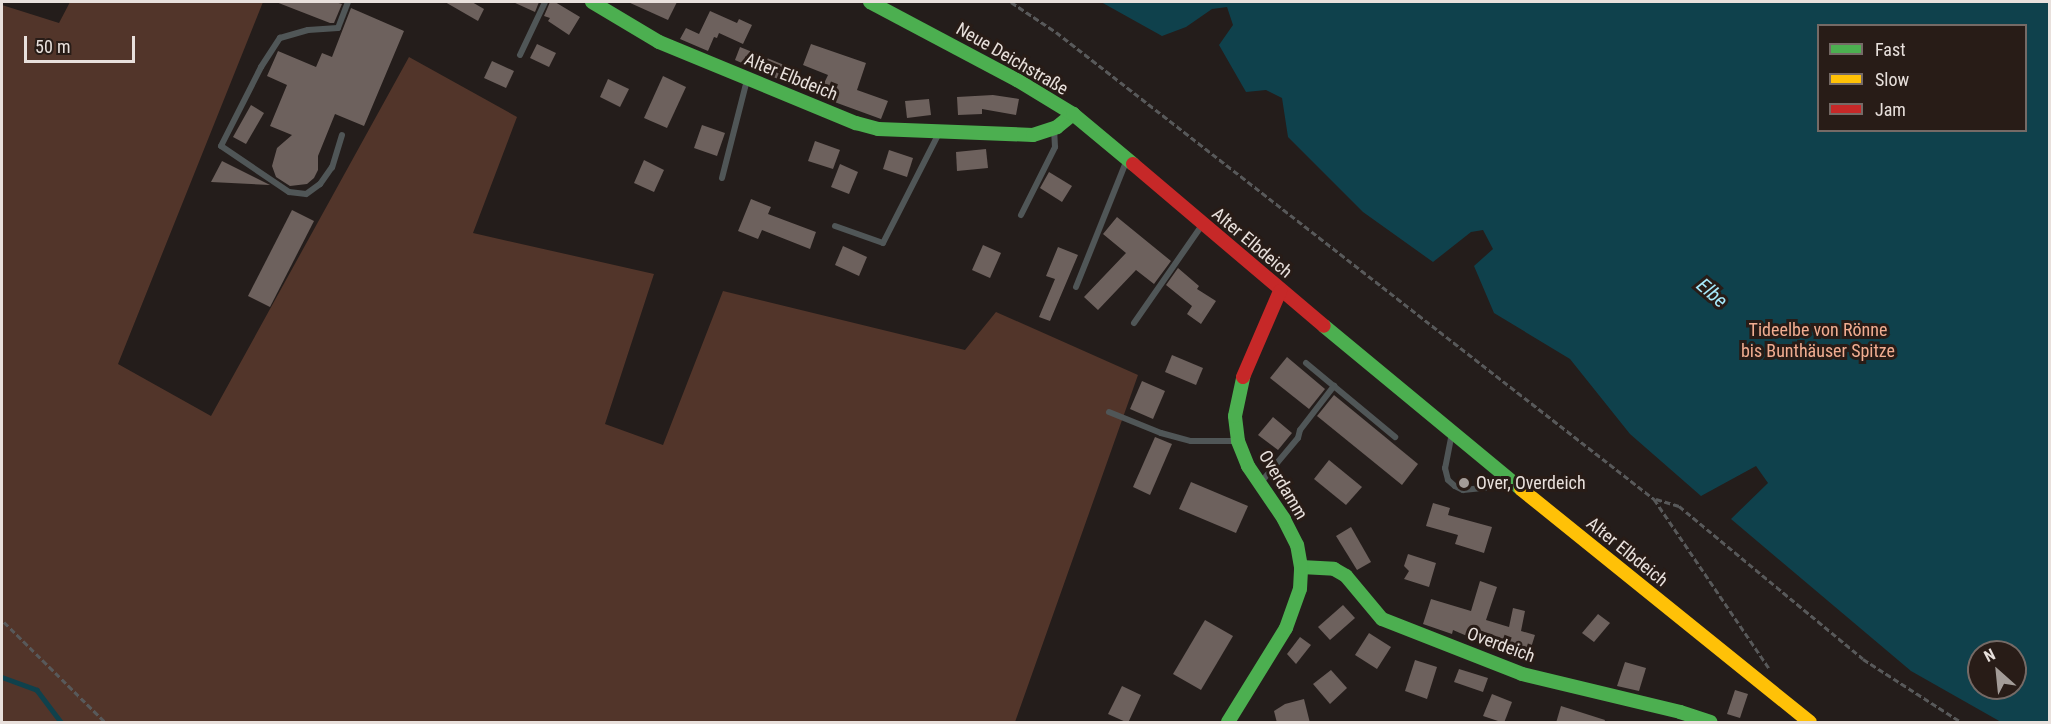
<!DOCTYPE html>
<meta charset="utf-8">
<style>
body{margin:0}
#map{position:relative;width:2051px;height:724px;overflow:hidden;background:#241d1b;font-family:"Roboto Condensed",sans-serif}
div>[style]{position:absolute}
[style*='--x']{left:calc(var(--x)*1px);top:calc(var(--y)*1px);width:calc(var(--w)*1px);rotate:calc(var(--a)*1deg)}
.green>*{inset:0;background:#52352a}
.water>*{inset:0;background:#0f414c}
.stream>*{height:4.5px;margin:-2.25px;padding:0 2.25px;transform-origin:2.25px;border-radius:2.25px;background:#0f414c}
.building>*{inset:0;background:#6d615d}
.path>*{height:3px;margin-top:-1.5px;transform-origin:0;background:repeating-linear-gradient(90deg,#58595a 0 6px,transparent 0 9px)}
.lane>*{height:6px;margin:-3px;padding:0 3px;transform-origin:3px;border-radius:3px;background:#505657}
.fast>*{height:14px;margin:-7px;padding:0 7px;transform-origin:7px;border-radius:7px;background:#4caf50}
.slow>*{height:14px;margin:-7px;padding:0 7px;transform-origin:7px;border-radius:7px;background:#ffc107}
.jam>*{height:14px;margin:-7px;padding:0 7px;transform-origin:7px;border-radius:7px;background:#c62828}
.dots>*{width:16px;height:16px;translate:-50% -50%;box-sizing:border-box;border:3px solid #281c17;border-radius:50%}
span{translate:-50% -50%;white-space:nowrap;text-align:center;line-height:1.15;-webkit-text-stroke:6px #281c17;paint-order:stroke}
.street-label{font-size:18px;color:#e8e0dc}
.park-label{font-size:18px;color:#f1ad91}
.poi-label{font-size:18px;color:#e8e0dc}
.left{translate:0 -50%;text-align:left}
.water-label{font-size:20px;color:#a7eafc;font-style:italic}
.frame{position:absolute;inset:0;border:3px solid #e8e0dc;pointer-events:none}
.legend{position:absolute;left:1817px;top:24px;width:210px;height:108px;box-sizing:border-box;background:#281c17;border:2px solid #756a66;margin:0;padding:8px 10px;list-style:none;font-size:18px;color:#e8e0dc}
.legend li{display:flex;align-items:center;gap:12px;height:30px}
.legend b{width:30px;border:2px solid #756a66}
.north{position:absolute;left:1967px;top:640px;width:60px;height:60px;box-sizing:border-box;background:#281c17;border:2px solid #756a66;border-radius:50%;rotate:333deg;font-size:16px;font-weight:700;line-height:24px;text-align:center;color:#e8e0dc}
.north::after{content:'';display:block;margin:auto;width:21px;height:27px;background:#a39c98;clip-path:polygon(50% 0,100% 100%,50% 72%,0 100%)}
.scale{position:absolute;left:24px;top:36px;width:111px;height:27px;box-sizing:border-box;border:3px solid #e8e0dc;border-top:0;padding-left:8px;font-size:18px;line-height:21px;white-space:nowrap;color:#e8e0dc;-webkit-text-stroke:4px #281c17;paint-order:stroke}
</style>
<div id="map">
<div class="green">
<div style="clip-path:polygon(70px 2px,263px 2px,118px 364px,211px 416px,409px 57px,517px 117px,473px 233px,654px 274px,605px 424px,663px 445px,723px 291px,965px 350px,996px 312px,1138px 375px,1015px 722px,2px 722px,2px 5px,59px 23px)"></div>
</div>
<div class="water">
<div style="clip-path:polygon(evenodd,1101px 2px,2049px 2px,2049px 722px,2001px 722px,1911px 671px,1731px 519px,1768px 483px,1756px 466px,1701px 496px,1630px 434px,1570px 359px,1494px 313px,1474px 266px,1493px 249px,1483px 230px,1471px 232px,1433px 262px,1363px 212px,1288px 137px,1282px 98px,1266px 90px,1246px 92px,1219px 45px,1233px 25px,1227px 7px,1212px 9px,1186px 27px,1162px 36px,1101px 2px,1818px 26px,2026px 26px,2026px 130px,1818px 130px,1818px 26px,1101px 2px,1979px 652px,2015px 652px,2015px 688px,1979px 688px,1979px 652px)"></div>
</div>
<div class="stream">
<div style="--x:2;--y:677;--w:37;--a:20"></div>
<div style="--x:37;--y:690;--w:40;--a:53"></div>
</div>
<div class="building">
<div style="clip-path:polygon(276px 2px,335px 2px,342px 4px,334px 23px,330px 23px)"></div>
<div style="clip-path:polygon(445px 2px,472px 2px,484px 9px,478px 21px)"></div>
<div style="clip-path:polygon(513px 2px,539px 2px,535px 12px)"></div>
<div style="clip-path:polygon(550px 2px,555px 2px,580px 17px,569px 35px,548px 21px,550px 18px,544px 16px)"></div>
<div style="clip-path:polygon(628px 2px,677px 2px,668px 20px)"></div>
<div style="clip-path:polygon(351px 8px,404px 31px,364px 126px,335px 114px,318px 156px,318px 170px,314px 178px,307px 184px,290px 186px,276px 177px,272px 166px,277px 148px,292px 135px,270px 126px,287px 85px,267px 76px,278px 51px,316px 67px,322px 53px,332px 57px)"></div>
<div style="clip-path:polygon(710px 11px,737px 23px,739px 19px,752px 25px,743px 44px,719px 33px,717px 38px,714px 37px,708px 51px,680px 39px,686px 28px,699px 34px)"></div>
<div style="clip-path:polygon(537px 44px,556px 53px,549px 67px,530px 58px)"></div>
<div style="clip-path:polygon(811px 44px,866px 63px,857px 90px,888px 101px,881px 119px,818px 96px,828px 75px,803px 65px)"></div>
<div style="clip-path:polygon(740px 47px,794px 69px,787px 83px,735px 60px)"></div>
<div style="clip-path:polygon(492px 61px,514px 71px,506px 88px,484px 78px)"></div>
<div style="clip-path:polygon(663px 76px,686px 87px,667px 128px,644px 118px)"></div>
<div style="clip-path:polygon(608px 79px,629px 89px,620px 107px,600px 97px)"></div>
<div style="clip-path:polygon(993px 95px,1019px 99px,1016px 115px,982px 109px,982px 114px,958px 115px,957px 97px)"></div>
<div style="clip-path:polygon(929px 99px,931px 115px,907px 118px,905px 101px)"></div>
<div style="clip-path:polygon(251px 105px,264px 113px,246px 144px,233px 137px)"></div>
<div style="clip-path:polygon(702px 125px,725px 133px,717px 156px,694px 148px)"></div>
<div style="clip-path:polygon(815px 141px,840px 150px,833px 169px,808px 161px)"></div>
<div style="clip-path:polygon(986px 149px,988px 168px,957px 171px,956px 152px)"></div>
<div style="clip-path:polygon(889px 150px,913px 158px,907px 177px,883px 169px)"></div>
<div style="clip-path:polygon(644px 160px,664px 170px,654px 192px,634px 183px)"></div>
<div style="clip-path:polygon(222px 161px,270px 185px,211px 182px)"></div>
<div style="clip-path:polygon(840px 164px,858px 172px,849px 194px,831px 187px)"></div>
<div style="clip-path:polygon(1049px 172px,1072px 186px,1062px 202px,1040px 188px)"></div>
<div style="clip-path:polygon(751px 199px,771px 207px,768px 214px,816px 232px,810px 249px,762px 230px,758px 239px,738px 231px)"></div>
<div style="clip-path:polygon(292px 210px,314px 221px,270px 307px,248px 296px)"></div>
<div style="clip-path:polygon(1117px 217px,1171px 261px,1154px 284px,1136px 270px,1098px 310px,1084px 297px,1126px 253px,1103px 234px)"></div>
<div style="clip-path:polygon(983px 245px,1001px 253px,990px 278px,972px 270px)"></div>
<div style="clip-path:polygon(843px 246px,867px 257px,859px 276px,835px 265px)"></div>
<div style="clip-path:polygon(1058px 247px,1078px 255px,1050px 321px,1039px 317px,1055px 279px,1046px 276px)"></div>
<div style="clip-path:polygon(1178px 268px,1199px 286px,1197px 289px,1216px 301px,1201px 324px,1187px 314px,1192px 306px,1166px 285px)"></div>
<div style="clip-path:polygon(1172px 355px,1203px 368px,1196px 385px,1165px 372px)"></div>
<div style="clip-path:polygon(1287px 357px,1325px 389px,1309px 409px,1270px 378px)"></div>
<div style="clip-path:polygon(1142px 381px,1165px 391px,1153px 419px,1130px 409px)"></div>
<div style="clip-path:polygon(1334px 395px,1418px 464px,1402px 485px,1317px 416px)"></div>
<div style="clip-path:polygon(1273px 417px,1292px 433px,1278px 450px,1258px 435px)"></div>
<div style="clip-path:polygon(1155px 437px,1172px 444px,1150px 495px,1133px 487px)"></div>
<div style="clip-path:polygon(1329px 460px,1362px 487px,1346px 505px,1314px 479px)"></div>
<div style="clip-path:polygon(1191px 482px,1248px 506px,1236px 533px,1179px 509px)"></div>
<div style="clip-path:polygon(1433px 503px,1450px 508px,1448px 515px,1492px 527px,1484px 553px,1455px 544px,1458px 535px,1426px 526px)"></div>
<div style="clip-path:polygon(1351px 527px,1371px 562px,1357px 570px,1336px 536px)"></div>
<div style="clip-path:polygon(1408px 554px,1436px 563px,1429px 587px,1404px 579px,1409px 571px,1404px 566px)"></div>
<div style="clip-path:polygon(1480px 581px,1497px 587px,1486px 620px,1509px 627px,1513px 608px,1525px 611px,1521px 631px,1535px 635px,1529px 654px,1489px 641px,1488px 645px,1453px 630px,1452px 634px,1423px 624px,1431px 599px,1471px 611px)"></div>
<div style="clip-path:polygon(1343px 605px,1355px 618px,1330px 640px,1318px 627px)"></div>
<div style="clip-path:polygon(1598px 614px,1610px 623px,1594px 642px,1582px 633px)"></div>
<div style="clip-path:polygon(1205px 620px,1233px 636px,1201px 690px,1173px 674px)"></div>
<div style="clip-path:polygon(1369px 633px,1391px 647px,1377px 669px,1355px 655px)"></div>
<div style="clip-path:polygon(1300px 637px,1311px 645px,1296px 664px,1287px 654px)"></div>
<div style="clip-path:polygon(1415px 660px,1437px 667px,1427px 699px,1405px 691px)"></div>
<div style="clip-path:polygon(1625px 662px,1646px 668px,1639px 691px,1617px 686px)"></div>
<div style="clip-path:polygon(1459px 669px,1488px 678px,1483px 692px,1454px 682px)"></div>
<div style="clip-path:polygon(1331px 670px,1347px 688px,1330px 704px,1313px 684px)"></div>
<div style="clip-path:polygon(1122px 686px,1141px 695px,1128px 723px,1108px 714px)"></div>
<div style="clip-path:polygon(1735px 690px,1748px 694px,1740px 718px,1727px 714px)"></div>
<div style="clip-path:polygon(1492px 694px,1512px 702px,1504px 723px,1483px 716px)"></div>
<div style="clip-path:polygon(1304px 699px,1310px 723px,1277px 723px,1274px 711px,1285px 704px)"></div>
<div style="clip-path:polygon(1561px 706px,1605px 720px,1604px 723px,1556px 723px)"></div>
</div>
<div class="path">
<div style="--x:1011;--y:2;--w:54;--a:33.7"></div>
<div style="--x:1056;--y:32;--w:759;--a:37.99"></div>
<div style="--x:1654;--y:499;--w:204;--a:55.8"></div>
<div style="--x:1656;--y:499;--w:24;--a:17"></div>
<div style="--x:1679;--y:506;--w:239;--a:39.7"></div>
<div style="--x:1863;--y:659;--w:117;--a:32.7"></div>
<div style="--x:4;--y:622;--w:142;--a:44.7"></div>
</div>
<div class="lane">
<div style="--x:520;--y:55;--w:59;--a:-64.7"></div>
<div style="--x:342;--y:135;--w:34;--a:107"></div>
<div style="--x:332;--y:167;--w:21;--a:125"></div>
<div style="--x:320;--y:184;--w:17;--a:144"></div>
<div style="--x:306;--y:194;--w:17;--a:-173"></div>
<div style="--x:289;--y:192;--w:82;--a:-145.9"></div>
<div style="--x:221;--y:146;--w:89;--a:-63.1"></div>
<div style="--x:261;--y:67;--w:35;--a:-57"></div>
<div style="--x:280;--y:38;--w:29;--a:-16"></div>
<div style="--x:308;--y:30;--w:30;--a:-4"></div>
<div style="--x:338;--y:28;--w:28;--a:-69"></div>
<div style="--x:722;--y:178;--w:101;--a:-75.7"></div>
<div style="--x:1021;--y:215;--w:76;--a:-63.4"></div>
<div style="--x:1055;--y:147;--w:19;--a:-93"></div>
<div style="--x:835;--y:226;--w:51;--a:19.5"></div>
<div style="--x:883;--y:243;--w:121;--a:-63"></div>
<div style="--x:1076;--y:287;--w:135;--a:-68.2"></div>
<div style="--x:1134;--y:323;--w:119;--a:-55.2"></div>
<div style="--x:1306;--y:363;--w:116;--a:39.7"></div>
<div style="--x:1109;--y:412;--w:56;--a:22"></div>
<div style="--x:1161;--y:433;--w:31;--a:15"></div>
<div style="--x:1191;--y:441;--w:47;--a:0"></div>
<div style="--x:1451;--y:438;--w:31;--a:101"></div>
<div style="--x:1445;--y:468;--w:12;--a:76"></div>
<div style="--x:1448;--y:480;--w:9;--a:41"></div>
<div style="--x:1455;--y:486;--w:9;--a:27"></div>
<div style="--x:1463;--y:490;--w:49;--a:-5.8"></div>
<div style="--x:1262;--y:481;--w:56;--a:-50.1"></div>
<div style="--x:1298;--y:438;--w:8;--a:-76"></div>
<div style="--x:1300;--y:430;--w:56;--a:-52.3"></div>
</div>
<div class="fast">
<div style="--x:592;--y:2;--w:78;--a:30.8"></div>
<div style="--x:659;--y:42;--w:213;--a:22.4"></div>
<div style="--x:856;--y:123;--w:23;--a:15"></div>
<div style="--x:878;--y:129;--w:155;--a:2.2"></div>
<div style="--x:1033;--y:135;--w:25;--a:-18"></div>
<div style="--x:1057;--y:127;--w:21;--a:-39"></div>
<div style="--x:870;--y:2;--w:166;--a:28"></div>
<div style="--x:1017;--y:80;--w:66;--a:31.3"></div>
<div style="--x:1073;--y:114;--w:78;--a:39.8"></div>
<div style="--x:1324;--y:326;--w:256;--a:39.6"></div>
<div style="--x:1301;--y:567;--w:33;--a:3"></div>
<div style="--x:1334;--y:569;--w:14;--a:30"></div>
<div style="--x:1346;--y:576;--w:56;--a:50.1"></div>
<div style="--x:1382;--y:619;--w:150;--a:21.4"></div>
<div style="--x:1522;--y:674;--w:163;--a:13.5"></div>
<div style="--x:1680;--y:712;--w:32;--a:18"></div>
<div style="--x:1228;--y:722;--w:110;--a:-58.3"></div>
<div style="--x:1286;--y:628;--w:41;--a:-70.3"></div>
<div style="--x:1300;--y:589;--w:22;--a:-87"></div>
<div style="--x:1301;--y:567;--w:22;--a:-100"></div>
<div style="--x:1297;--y:545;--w:29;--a:-117"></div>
<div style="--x:1284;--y:519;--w:64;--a:-124.2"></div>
<div style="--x:1248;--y:466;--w:27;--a:-112"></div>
<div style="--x:1238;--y:441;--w:25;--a:-97"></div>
<div style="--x:1235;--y:416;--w:40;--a:-78"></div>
</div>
<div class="slow">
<div style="--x:1521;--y:489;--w:371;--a:38.9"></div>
</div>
<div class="jam">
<div style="--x:1133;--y:164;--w:250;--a:40.3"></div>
<div style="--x:1243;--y:377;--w:94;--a:-66.7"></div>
</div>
<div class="dots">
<div style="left:1464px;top:483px;background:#a39c98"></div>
</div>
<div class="street-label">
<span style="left:1012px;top:59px;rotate:30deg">Neue Deichstraße</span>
<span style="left:791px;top:77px;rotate:22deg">Alter Elbdeich</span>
<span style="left:1252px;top:243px;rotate:40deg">Alter Elbdeich</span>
<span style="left:1283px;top:485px;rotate:59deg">Overdamm</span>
<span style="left:1627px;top:552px;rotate:39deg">Alter Elbdeich</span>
<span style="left:1501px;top:645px;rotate:20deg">Overdeich</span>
</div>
<div class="park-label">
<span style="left:1818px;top:341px">Tideelbe von Rönne<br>bis Bunthäuser Spitze</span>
</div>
<div class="poi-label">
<span class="left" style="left:1476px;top:483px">Over, Overdeich</span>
</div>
<div class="water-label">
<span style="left:1712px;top:293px;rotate:41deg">Elbe</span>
</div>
<div class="frame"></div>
<ul class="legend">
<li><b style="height:8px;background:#4caf50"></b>Fast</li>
<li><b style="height:8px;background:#ffc107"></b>Slow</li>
<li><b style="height:8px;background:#c62828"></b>Jam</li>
</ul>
<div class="north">N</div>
<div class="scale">50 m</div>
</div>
